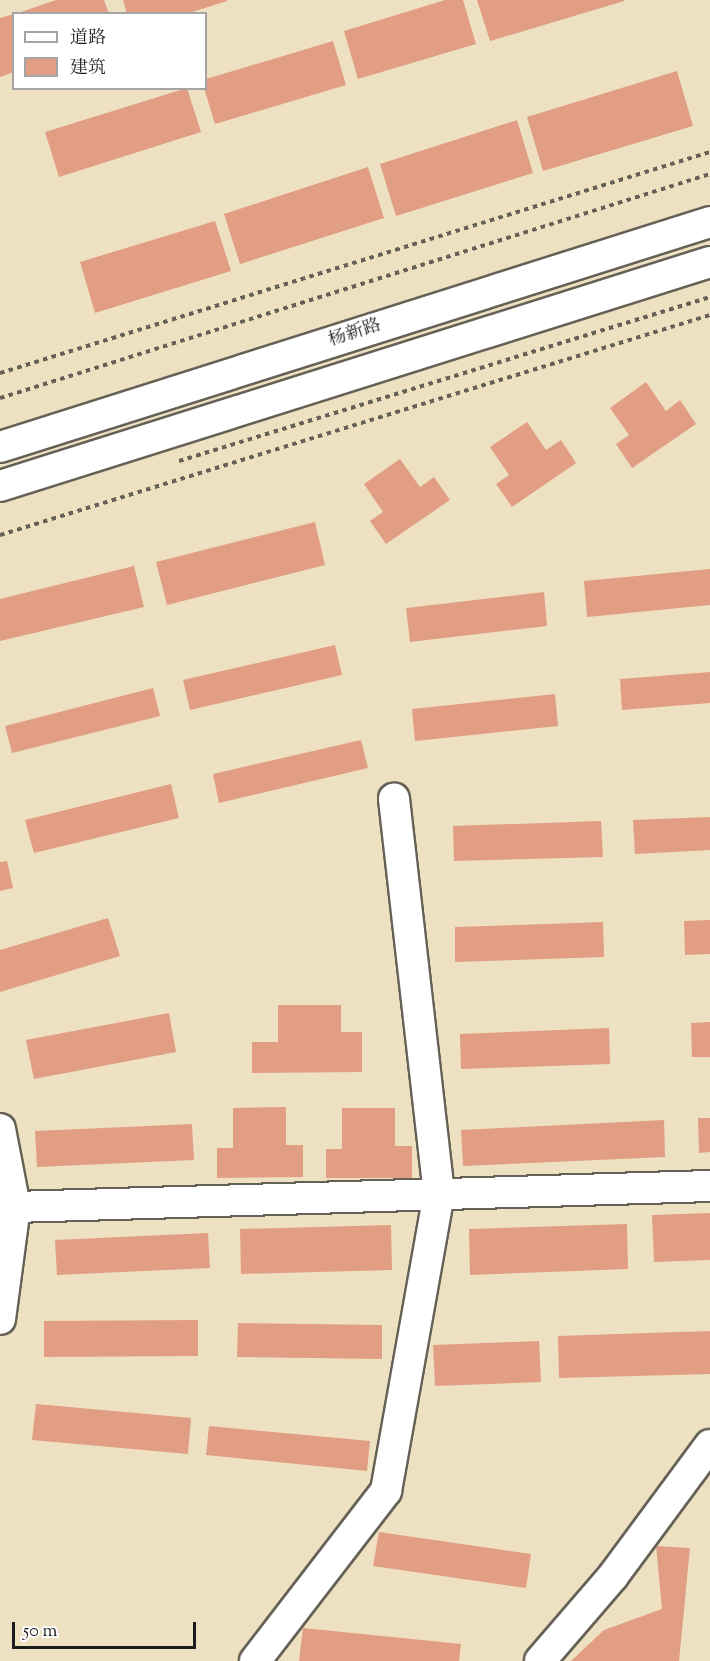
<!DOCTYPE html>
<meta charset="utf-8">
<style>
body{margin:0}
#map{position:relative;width:710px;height:1661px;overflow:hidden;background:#ede1c1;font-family:"Sorts Mill Goudy","Noto Serif SC",serif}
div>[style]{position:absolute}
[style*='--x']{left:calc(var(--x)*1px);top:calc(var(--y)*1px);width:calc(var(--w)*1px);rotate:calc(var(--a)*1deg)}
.building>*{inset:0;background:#e19e85}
.path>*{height:4px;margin-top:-2px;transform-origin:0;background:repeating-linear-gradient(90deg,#656156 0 4.5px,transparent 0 9px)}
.roads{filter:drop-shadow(2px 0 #656156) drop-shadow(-2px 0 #656156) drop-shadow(0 2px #656156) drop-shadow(0 -2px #656156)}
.minor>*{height:30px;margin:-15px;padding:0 15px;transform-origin:15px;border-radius:15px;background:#fff}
span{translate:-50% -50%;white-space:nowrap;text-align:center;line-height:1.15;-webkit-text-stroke:4.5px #fff;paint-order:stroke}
.street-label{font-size:18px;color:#1c1c1c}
.legend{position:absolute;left:12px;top:12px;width:195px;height:78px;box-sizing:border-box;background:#fff;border:2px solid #a4a4a4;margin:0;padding:8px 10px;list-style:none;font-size:18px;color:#1c1c1c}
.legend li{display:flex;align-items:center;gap:12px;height:30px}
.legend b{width:30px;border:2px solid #a4a4a4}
.scale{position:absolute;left:12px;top:1622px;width:184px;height:27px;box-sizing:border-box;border:3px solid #1c1c1c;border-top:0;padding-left:8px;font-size:18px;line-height:21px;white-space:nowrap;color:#1c1c1c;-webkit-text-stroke:4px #fff;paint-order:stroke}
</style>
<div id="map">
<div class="building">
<div style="clip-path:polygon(56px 0,104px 0,109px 14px,15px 14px)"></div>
<div style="clip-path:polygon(123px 0,227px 0,227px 1px,186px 14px,127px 14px)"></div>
<div style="clip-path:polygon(445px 0,463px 0,476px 44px,358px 79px,344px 31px)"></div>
<div style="clip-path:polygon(477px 0,624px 0,624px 1px,490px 41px)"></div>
<div style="clip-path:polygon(14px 14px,14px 72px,0 77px,0 18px)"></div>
<div style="clip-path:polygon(333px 41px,346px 85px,215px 124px,204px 88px,206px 79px)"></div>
<div style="clip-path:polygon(677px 71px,693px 126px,543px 171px,527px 117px)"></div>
<div style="clip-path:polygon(187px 88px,201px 132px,59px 177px,45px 132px)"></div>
<div style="clip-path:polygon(517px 120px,533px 173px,396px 216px,380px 164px)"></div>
<div style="clip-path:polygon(368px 167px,384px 218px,240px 264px,224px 214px)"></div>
<div style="clip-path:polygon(215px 221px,231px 271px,95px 313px,80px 262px)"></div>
<div style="clip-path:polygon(646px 382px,666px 411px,680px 400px,696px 424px,632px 468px,616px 444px,629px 435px,610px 408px)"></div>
<div style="clip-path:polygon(527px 422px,546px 450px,561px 440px,576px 463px,512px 507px,496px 484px,509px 475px,490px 447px)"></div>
<div style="clip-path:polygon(400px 459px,420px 487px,434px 477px,450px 500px,386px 544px,370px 521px,383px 512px,364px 484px)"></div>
<div style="clip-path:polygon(315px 522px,325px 565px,167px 605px,156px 562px)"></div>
<div style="clip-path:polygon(134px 566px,144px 607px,0 641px,0 599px)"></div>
<div style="clip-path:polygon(710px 569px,710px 605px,587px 617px,584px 581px)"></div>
<div style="clip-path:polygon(544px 592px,547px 626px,410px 642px,406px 608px)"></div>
<div style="clip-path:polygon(335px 645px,342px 675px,190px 710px,183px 680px)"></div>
<div style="clip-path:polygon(710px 672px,710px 703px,622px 710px,620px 679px)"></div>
<div style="clip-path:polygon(153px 688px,160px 716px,12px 753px,5px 726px)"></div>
<div style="clip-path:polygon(555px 694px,558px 726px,415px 741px,412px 709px)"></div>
<div style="clip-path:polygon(361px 740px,368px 768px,219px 803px,213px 774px)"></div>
<div style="clip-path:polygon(171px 784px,179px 818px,34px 853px,25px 820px)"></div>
<div style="clip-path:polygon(710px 817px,710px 850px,635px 854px,633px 820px)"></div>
<div style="clip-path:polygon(601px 821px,603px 857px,454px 861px,453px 826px)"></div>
<div style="clip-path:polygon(7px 861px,13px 888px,0 891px,0 862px)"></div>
<div style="clip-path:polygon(108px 918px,120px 956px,0 992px,0 950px)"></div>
<div style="clip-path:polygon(710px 920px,710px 954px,685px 955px,684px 921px)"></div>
<div style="clip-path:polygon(603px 922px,604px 957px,455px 962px,455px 927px)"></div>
<div style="clip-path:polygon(278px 1005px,341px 1005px,341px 1032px,362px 1032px,362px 1072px,252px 1073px,252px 1042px,278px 1042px)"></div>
<div style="clip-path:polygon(169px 1013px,176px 1052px,34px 1079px,26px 1040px)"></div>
<div style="clip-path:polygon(710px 1022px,710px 1057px,692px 1057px,691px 1023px)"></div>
<div style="clip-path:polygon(609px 1028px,610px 1064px,461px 1069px,460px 1034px)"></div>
<div style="clip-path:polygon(286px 1107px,286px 1145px,303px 1145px,303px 1177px,217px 1178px,217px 1148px,233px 1148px,233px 1108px)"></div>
<div style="clip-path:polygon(342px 1108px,395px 1108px,395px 1146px,412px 1146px,412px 1178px,326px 1178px,326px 1149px,342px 1149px)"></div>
<div style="clip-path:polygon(698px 1118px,710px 1118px,710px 1152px,699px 1153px)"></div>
<div style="clip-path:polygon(664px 1120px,665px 1157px,463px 1166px,461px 1130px)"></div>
<div style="clip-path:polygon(192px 1124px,194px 1160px,37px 1167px,35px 1131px)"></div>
<div style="clip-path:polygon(710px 1213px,710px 1260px,654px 1262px,652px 1215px)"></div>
<div style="clip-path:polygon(627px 1224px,628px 1269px,470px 1275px,469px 1229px)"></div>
<div style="clip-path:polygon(391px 1225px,392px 1270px,241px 1274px,240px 1229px)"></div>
<div style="clip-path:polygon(208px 1233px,210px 1268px,57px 1275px,55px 1240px)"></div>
<div style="clip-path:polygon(198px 1320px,198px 1356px,44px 1357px,44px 1321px)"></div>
<div style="clip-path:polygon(238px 1323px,382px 1325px,382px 1359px,237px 1357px)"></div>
<div style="clip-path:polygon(710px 1331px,710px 1374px,559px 1378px,558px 1336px)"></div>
<div style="clip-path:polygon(539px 1341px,541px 1382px,435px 1386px,433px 1345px)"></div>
<div style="clip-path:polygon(36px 1404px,191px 1418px,188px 1454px,32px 1440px)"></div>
<div style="clip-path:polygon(209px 1426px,370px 1441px,367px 1471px,206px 1455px)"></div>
<div style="clip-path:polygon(379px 1532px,531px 1554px,526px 1588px,373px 1566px)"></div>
<div style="clip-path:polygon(656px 1546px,690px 1548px,679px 1661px,571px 1661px,604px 1630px,662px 1609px)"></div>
<div style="clip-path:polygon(303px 1628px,461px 1644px,459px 1661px,299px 1661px)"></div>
</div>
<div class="path">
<div style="--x:0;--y:373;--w:744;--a:-17.29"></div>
<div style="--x:0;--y:398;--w:744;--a:-17.51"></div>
<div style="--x:179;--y:461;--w:556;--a:-17.16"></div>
<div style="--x:0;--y:535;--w:743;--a:-17.22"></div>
</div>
<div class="roads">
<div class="minor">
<div style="--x:0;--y:447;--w:745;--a:-17.58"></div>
<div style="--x:0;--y:486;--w:744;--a:-17.51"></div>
<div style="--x:0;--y:1129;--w:79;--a:79.1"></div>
<div style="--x:0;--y:1319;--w:113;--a:-82.4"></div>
<div style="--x:15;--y:1207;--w:695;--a:-1.73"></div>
<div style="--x:255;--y:1661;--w:215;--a:-52.4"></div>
<div style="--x:386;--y:1491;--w:302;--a:-79.9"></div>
<div style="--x:439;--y:1194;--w:398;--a:-96.5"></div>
<div style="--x:540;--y:1661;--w:112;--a:-49.3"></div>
<div style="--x:613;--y:1576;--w:163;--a:-53.5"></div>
</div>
</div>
<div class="street-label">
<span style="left:355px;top:334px;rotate:-18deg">杨新路</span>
</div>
<ul class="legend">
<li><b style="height:8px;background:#fff"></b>道路</li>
<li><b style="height:16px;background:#e19e85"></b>建筑</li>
</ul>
<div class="scale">50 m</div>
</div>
